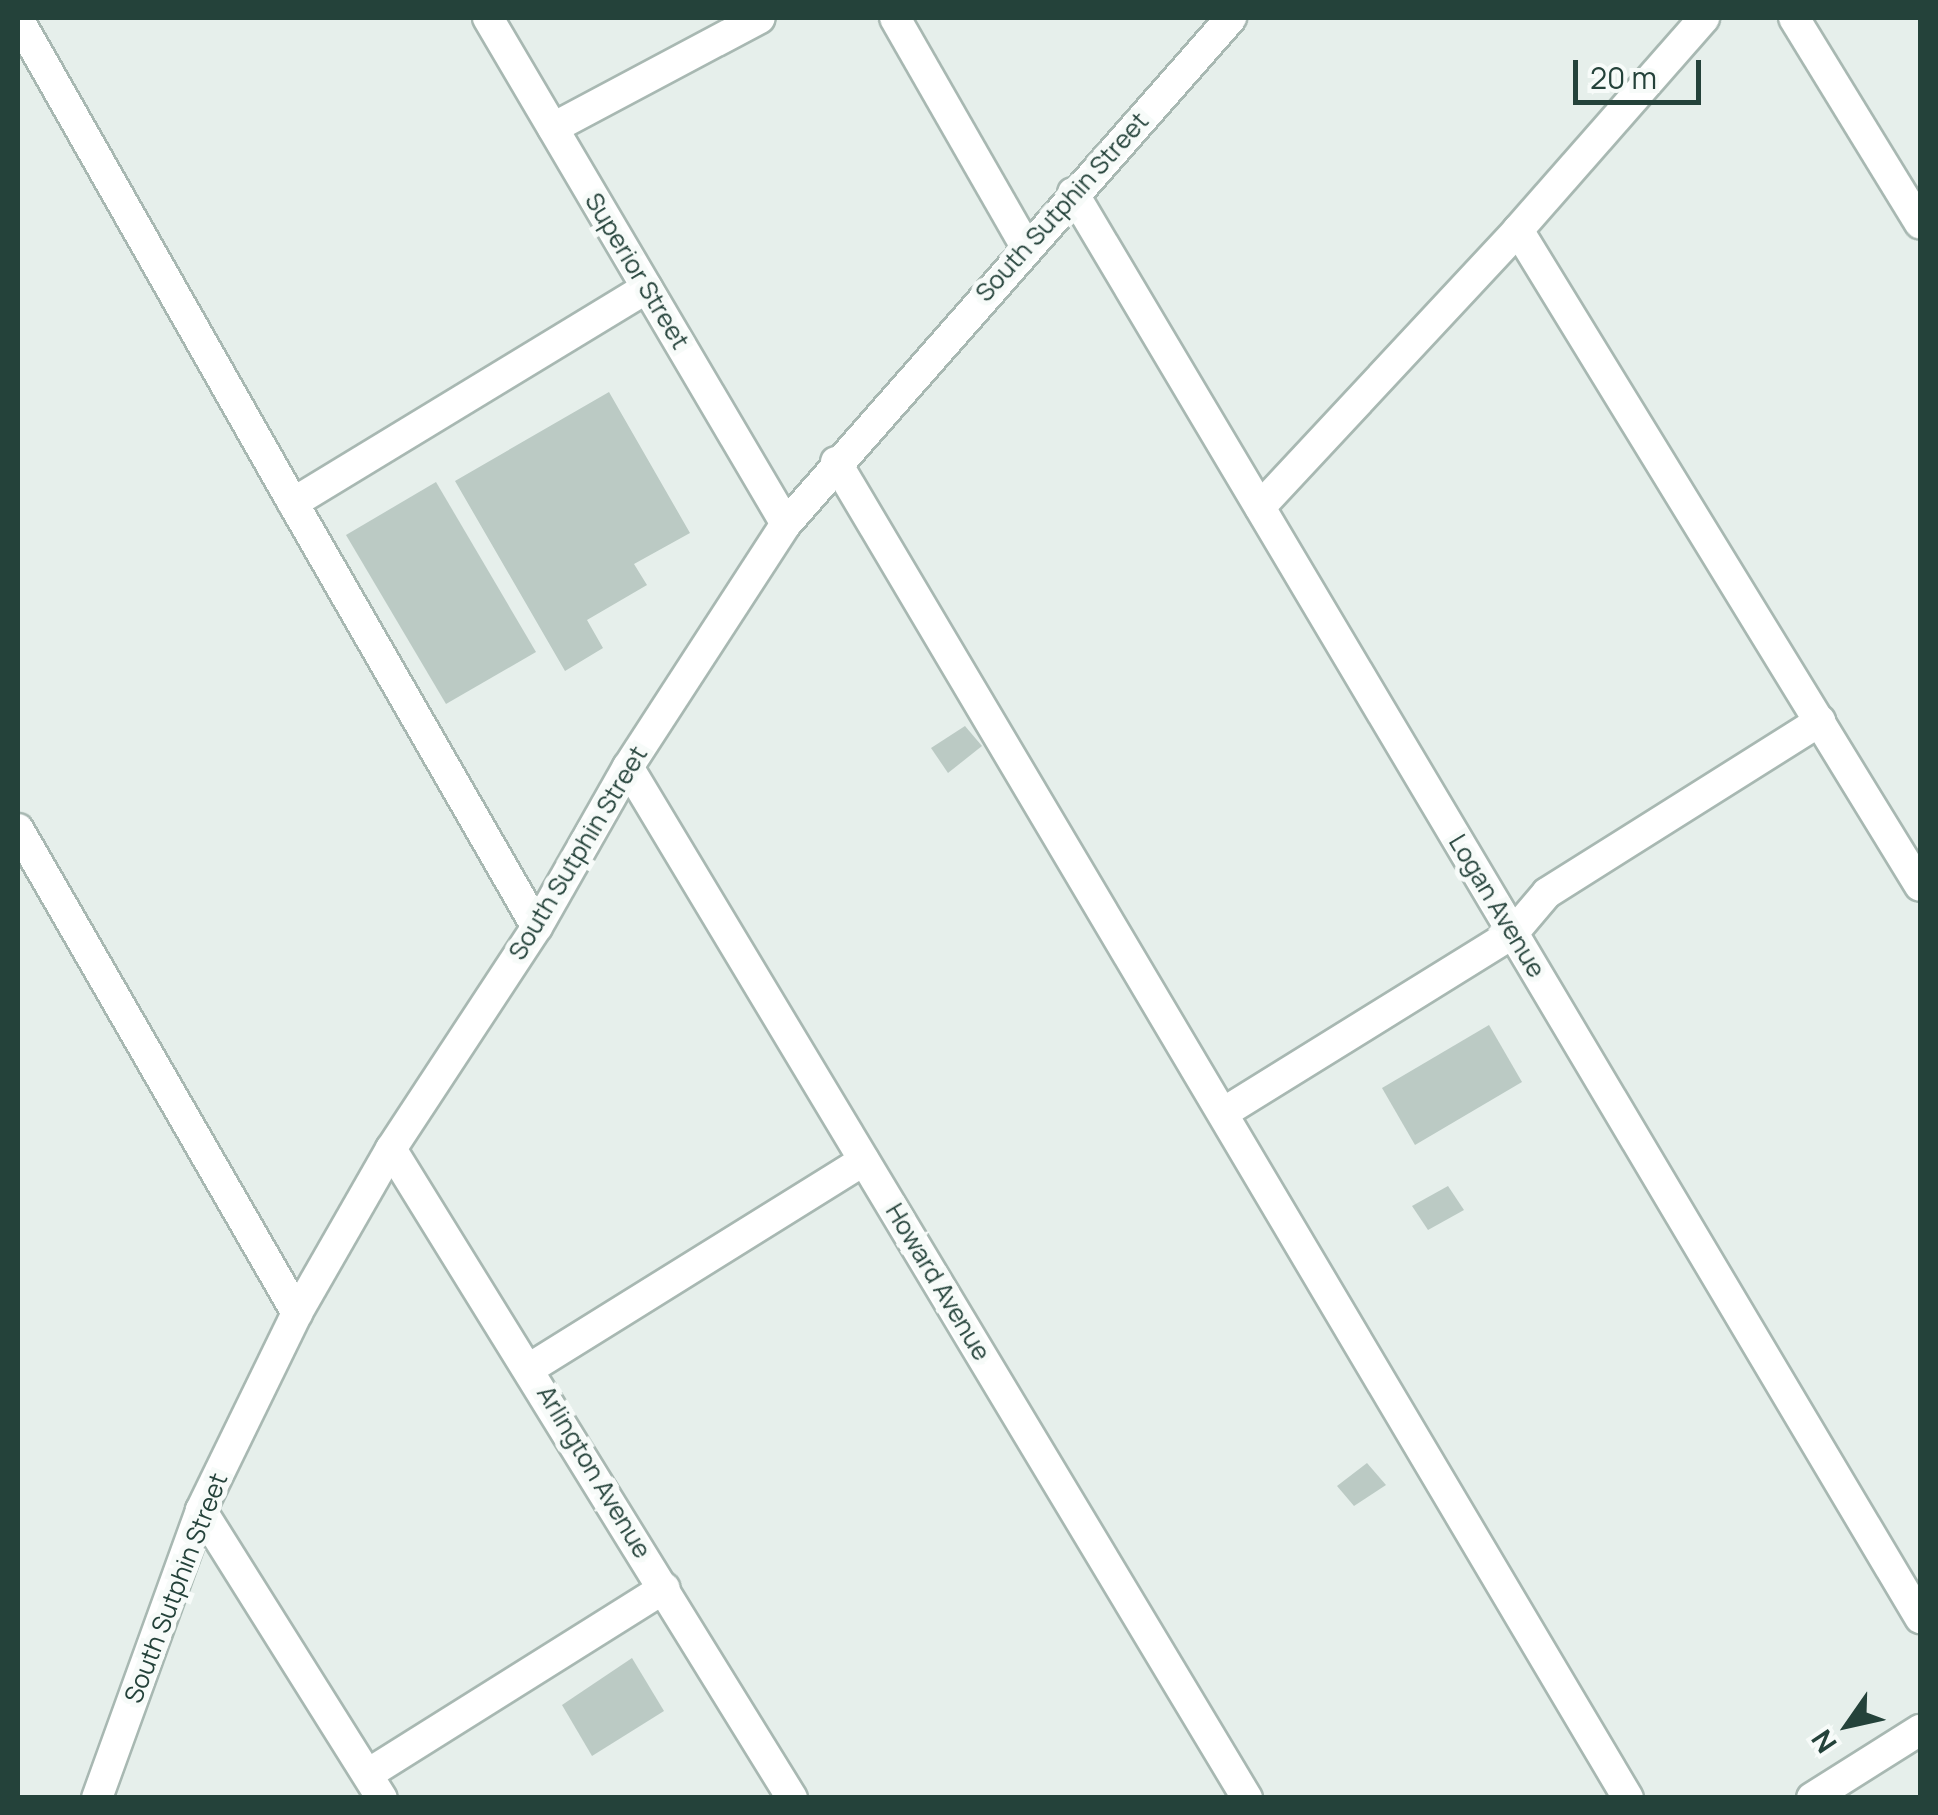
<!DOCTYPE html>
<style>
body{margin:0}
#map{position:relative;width:1938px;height:1815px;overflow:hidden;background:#e6efeb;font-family:Manrope,sans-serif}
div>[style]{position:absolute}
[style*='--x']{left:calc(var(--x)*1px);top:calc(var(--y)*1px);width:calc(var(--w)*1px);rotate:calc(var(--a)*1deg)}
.building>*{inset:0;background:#bbcac4}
.roads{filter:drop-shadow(2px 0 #a8b8b2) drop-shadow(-2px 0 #a8b8b2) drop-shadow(0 2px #a8b8b2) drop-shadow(0 -2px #a8b8b2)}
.minor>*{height:30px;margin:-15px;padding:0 15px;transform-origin:15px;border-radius:15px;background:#fff}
span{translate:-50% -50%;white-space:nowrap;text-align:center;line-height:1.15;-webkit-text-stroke:10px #f7fbf9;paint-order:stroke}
.street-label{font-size:25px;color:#24423a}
.frame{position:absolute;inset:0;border:20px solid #24423a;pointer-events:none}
.north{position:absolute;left:1798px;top:1675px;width:100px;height:100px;-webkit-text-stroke:8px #f7fbf9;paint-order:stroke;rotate:236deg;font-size:28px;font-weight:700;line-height:40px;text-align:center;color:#24423a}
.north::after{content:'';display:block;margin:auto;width:35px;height:45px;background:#24423a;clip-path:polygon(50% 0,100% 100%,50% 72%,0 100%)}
.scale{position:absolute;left:1573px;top:60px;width:128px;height:45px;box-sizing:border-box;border:5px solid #24423a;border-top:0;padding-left:12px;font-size:30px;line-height:35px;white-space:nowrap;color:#24423a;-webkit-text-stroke:8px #f7fbf9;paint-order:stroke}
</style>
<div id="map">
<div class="building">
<div style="clip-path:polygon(609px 392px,690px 533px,634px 564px,647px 585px,587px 620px,603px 648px,565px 671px,455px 481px)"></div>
<div style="clip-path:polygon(436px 482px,536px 652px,446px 704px,346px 535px)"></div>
<div style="clip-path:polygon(965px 726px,982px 746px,948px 773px,931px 748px)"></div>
<div style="clip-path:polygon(1489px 1025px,1522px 1082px,1415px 1145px,1382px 1088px)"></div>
<div style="clip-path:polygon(1448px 1186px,1464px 1210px,1428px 1230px,1412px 1206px)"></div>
<div style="clip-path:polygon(1367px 1463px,1386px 1485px,1354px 1506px,1337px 1486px)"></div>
<div style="clip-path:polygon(632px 1658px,664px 1711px,592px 1756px,562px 1705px)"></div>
</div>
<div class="roads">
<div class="minor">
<div style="--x:488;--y:18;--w:587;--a:59.5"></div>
<div style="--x:895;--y:18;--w:264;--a:60.2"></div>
<div style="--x:1794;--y:18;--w:241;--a:58.5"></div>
<div style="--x:18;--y:19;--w:557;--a:60.4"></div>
<div style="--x:293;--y:503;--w:414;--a:-31.3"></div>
<div style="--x:553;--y:128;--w:234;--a:-28"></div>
<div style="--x:1073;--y:193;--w:1658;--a:59.27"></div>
<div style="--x:1518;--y:230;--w:769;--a:58.5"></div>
<div style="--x:836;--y:462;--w:1553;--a:59.34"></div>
<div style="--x:293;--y:503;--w:489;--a:60.1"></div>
<div style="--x:1260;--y:507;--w:379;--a:-47"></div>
<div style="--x:1518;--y:230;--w:282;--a:-48.7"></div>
<div style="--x:628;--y:767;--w:1203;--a:59.02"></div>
<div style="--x:18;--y:829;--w:559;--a:60.04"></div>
<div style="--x:1223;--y:1113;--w:341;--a:-31.8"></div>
<div style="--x:1513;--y:933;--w:52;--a:-49.6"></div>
<div style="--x:1547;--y:893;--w:323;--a:-32.2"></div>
<div style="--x:391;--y:1149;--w:763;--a:58.29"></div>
<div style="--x:532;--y:1367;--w:391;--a:-31.9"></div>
<div style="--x:201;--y:1510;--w:340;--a:57.9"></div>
<div style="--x:368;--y:1774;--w:350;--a:-32.1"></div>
<div style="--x:97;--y:1798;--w:306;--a:-70.1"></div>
<div style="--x:201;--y:1510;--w:219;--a:-64"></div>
<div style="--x:297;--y:1313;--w:189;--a:-60.2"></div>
<div style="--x:391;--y:1149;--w:266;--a:-56.7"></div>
<div style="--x:537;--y:927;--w:184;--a:-60.4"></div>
<div style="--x:628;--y:767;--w:290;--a:-57"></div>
<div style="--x:786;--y:524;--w:674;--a:-48.67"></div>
<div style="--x:1812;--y:1798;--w:128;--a:-32.2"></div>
</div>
</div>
<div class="street-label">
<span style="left:1062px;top:207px;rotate:-48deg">South Sutphin Street</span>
<span style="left:637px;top:271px;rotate:59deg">Superior Street</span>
<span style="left:578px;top:853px;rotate:-59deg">South Sutphin Street</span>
<span style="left:1497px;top:906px;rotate:59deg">Logan Avenue</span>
<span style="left:938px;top:1282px;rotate:59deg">Howard Avenue</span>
<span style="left:594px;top:1472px;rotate:59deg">Arlington Avenue</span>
<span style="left:176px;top:1588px;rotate:-69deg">South Sutphin Street</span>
</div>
<div class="frame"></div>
<div class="north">N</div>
<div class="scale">20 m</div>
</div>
